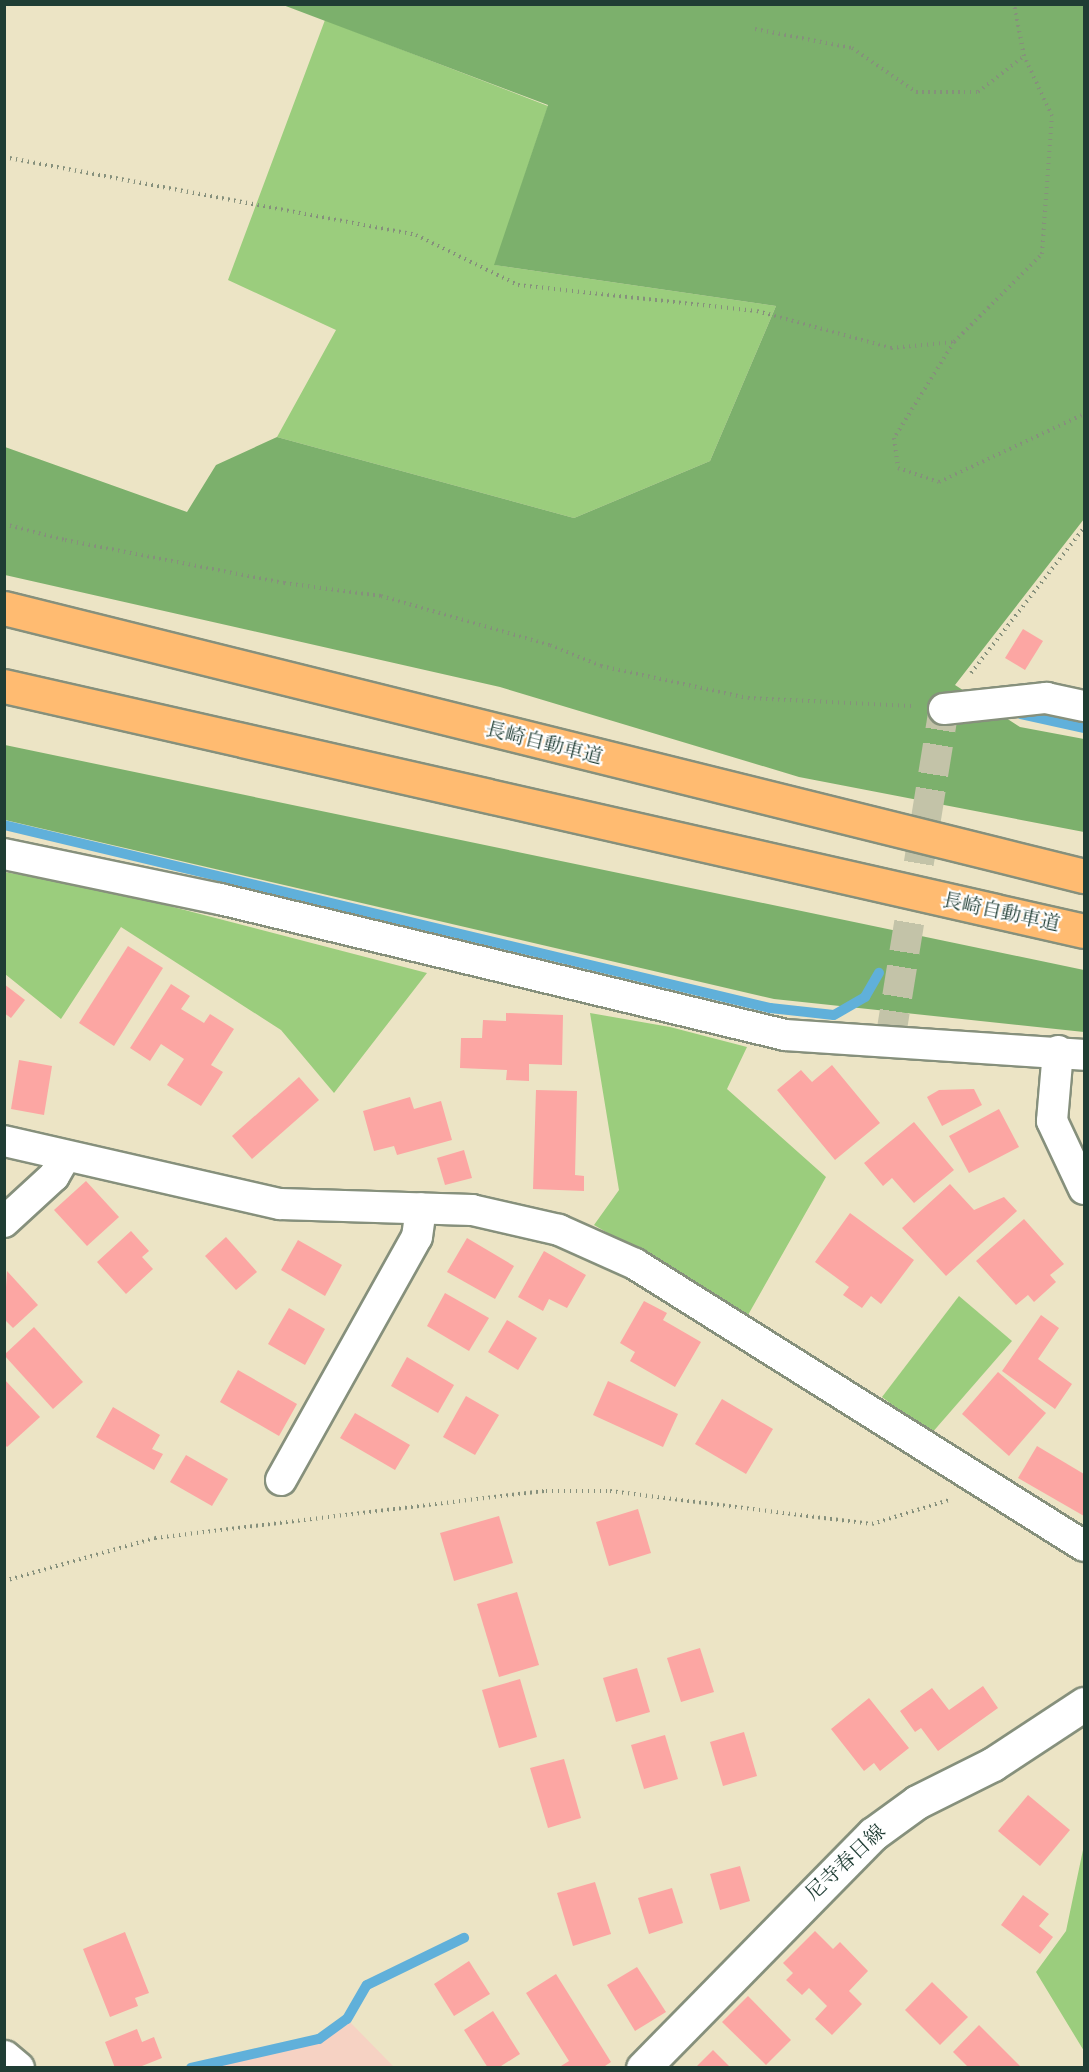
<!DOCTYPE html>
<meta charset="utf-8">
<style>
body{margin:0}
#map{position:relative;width:1089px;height:2072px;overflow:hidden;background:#ece4c5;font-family:"Libre Bodoni","Noto Serif JP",serif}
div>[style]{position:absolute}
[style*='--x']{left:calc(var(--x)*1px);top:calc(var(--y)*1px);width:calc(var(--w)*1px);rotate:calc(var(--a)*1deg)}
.built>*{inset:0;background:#f6d2c3}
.green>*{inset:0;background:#9bcd7d}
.forest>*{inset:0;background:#7cb06c}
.stream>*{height:10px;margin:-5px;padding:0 5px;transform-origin:5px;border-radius:5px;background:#60b0da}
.building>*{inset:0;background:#fca6a3}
.minor-tunnel>*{height:30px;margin-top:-15px;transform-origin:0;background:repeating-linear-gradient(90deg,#c3c3a8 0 30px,transparent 0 45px)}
.path>*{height:4px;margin-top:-2px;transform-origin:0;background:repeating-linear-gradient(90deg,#86907c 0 1.5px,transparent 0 6px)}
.roads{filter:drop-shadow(2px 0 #86907c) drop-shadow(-2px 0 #86907c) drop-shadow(0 2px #86907c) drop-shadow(0 -2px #86907c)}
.minor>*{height:30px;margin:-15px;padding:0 15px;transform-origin:15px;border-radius:15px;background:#fff}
.tertiary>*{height:33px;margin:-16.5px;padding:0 16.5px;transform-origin:16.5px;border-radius:16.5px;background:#fff}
.motorway>*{height:33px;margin:-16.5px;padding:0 16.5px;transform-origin:16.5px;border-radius:16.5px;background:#ffbb71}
span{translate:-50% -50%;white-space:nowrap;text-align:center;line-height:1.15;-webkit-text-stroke:4.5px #fff;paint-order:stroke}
.street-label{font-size:20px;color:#1f3d34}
.frame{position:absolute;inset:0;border:6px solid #1f3d34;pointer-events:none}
</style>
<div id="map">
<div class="built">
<div style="clip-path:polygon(347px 2019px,394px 2067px,191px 2067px,319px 2039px)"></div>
</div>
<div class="green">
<div style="clip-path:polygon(325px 20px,548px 106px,495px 265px,776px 306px,710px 461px,574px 518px,277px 437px,336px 330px,228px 280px)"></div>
<div style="clip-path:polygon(4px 872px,96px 887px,427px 973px,334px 1093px,281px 1030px,121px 927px,61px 1019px,5px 974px)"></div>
<div style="clip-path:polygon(590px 1013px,670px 1027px,747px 1047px,727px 1089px,826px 1177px,748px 1315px,594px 1225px,619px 1190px)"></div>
<div style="clip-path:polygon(959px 1296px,1012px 1341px,931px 1434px,882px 1397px)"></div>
<div style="clip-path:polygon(1084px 1845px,1084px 2051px,1036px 1972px,1066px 1931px)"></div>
</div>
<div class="forest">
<div style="clip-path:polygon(283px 5px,1084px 5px,1084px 519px,955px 685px,1020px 727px,1084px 739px,1084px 832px,799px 777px,500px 687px,5px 575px,5px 447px,187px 512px,216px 465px,277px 437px,574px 518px,710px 461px,776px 306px,494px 265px,548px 105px)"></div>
<div style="clip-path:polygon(5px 745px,1084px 970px,1084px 1032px,774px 999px,5px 820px)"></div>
</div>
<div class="stream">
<div style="--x:1021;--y:714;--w:65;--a:12.5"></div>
<div style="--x:4;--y:825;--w:788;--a:13.44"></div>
<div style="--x:770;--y:1008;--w:64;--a:6.2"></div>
<div style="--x:834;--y:1015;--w:36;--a:-30"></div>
<div style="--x:865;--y:997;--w:28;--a:-60"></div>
<div style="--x:191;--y:2068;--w:131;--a:-12.8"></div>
<div style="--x:319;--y:2039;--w:34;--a:-36"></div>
<div style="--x:347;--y:2019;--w:39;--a:-60"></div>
<div style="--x:367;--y:1985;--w:108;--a:-25.9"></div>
</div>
<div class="building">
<div style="clip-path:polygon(1023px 629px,1043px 641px,1025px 670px,1005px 658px)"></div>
<div style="clip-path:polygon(128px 946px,163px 968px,114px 1046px,79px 1023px)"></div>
<div style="clip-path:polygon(4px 984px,25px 1000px,11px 1018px,4px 1013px)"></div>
<div style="clip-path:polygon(171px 984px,190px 996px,181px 1009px,204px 1023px,210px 1014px,234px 1029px,211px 1065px,223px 1072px,201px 1106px,167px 1085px,184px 1059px,161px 1044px,150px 1061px,130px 1048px)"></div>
<div style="clip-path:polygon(506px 1013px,563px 1015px,562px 1065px,529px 1064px,529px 1081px,506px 1080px,507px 1070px,460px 1068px,461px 1038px,482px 1038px,483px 1020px,506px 1021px)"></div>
<div style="clip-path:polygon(19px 1060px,52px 1066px,44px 1115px,11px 1109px)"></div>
<div style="clip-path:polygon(832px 1065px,880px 1123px,835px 1160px,777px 1090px,801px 1070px,812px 1082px)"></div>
<div style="clip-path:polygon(299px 1077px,319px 1100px,252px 1159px,232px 1136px)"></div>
<div style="clip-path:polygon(974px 1089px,982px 1105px,942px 1126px,927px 1097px,939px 1090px)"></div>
<div style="clip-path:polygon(536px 1090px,577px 1091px,575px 1175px,584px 1176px,584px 1191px,533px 1189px)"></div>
<div style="clip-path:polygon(410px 1097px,414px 1109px,441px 1101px,452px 1140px,397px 1155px,394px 1146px,374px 1151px,363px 1111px)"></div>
<div style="clip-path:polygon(999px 1109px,1019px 1147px,969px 1173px,949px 1136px)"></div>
<div style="clip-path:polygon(914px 1122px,954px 1170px,914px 1203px,892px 1178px,883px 1186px,864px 1163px)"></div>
<div style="clip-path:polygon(464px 1150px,472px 1178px,445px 1185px,437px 1158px)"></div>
<div style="clip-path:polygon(86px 1181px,119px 1217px,87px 1246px,54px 1210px)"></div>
<div style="clip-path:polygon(950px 1184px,974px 1210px,1004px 1197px,1017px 1211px,946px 1276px,902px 1228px)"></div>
<div style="clip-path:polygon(850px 1213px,914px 1260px,881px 1304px,871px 1296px,862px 1308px,843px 1295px,849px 1287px,815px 1262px)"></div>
<div style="clip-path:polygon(1024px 1219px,1064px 1264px,1050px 1275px,1056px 1282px,1034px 1302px,1028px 1295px,1016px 1305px,976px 1261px)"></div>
<div style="clip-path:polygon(131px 1231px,149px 1251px,142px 1257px,153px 1269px,126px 1294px,97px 1262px)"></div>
<div style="clip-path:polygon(226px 1237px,257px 1272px,236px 1290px,205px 1256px)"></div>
<div style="clip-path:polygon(467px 1238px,514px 1266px,495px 1299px,447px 1272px)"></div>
<div style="clip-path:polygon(298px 1240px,342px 1265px,325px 1296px,281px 1270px)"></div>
<div style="clip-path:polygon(544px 1251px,586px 1275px,567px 1308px,549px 1299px,543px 1311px,518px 1297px)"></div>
<div style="clip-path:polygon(7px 1271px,38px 1305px,13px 1328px,4px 1319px)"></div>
<div style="clip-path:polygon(445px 1293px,489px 1318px,469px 1351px,427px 1326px)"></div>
<div style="clip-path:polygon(644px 1301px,667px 1313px,663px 1320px,701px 1342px,675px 1387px,630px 1361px,635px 1352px,620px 1343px)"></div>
<div style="clip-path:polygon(289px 1308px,325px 1329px,305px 1365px,268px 1344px)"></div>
<div style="clip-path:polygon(1041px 1315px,1059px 1328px,1038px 1359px,1072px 1384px,1055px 1409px,1002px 1371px)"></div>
<div style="clip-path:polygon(507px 1320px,537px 1338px,518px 1370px,488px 1352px)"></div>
<div style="clip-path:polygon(34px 1327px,83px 1382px,53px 1409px,4px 1355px)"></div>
<div style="clip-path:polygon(407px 1357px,454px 1385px,438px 1413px,391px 1386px)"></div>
<div style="clip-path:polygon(238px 1370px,297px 1404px,279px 1436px,220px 1402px)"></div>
<div style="clip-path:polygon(998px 1372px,1046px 1413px,1009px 1456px,962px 1414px)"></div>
<div style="clip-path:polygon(4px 1379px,40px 1417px,7px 1447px,4px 1444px)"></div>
<div style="clip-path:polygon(608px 1381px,678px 1414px,663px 1447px,593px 1415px)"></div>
<div style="clip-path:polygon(466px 1396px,499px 1415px,475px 1455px,443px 1437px)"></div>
<div style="clip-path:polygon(722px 1399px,773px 1429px,746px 1474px,695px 1444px)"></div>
<div style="clip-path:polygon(113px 1407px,160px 1435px,152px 1449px,163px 1454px,154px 1470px,96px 1437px)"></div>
<div style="clip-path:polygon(355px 1413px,410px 1445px,395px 1470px,340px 1438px)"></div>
<div style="clip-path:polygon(1037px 1446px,1084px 1474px,1084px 1516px,1018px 1478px)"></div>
<div style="clip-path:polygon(186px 1455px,228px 1479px,212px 1506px,170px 1482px)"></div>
<div style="clip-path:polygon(638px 1509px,651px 1553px,609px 1566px,596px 1522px)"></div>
<div style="clip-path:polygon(499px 1516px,513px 1563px,454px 1581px,440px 1533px)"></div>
<div style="clip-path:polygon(517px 1592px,539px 1665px,499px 1677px,477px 1604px)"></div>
<div style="clip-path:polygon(700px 1648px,714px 1692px,681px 1702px,667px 1658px)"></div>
<div style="clip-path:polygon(637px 1668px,650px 1712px,616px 1722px,603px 1678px)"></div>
<div style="clip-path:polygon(520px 1679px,537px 1737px,499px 1748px,482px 1690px)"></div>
<div style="clip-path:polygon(983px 1686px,998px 1708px,938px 1751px,921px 1728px,915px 1732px,900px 1711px,932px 1688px,949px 1710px)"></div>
<div style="clip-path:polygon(869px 1698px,909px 1748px,880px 1771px,874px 1763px,864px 1771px,831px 1729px)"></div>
<div style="clip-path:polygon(744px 1732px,757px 1776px,723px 1786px,710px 1742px)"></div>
<div style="clip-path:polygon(665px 1735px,678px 1779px,644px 1789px,631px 1745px)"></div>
<div style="clip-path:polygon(564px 1759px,581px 1818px,548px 1828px,530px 1768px)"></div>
<div style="clip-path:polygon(1028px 1795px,1070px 1830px,1040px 1866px,998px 1831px)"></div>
<div style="clip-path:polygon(740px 1866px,750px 1901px,720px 1910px,710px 1874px)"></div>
<div style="clip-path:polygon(595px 1882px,611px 1934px,573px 1946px,557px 1893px)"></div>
<div style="clip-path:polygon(672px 1888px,683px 1923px,649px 1934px,638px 1898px)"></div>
<div style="clip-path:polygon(1023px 1895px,1049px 1914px,1039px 1926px,1053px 1937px,1040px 1954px,1001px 1925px)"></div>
<div style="clip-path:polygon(815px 1931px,833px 1949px,840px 1942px,868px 1971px,849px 1991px,862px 2004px,832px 2035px,815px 2019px,827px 2006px,809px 1988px,802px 1995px,786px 1980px,793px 1973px,783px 1963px)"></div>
<div style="clip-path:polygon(125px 1932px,149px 1993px,135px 1998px,138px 2006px,110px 2017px,83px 1949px)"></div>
<div style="clip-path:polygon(469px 1961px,490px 1994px,454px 2016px,434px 1984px)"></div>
<div style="clip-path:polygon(637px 1967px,666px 2012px,635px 2031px,607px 1985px)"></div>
<div style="clip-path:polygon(556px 1974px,611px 2062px,602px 2068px,561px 2066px,569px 2061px,526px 1993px)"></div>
<div style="clip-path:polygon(932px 1982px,968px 2017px,940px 2045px,905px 2010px)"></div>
<div style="clip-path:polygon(748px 1996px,791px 2040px,766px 2065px,722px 2022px)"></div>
<div style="clip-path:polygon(493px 2011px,520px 2054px,498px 2068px,488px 2068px,464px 2030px)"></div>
<div style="clip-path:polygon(979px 2025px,1022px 2068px,969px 2068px,953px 2052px)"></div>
<div style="clip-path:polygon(137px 2029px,142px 2042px,154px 2037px,162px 2058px,137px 2068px,115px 2068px,105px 2042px)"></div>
<div style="clip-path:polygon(713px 2050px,731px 2068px,695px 2068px)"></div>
</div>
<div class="minor-tunnel">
<div style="--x:890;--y:1041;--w:336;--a:-80.8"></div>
</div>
<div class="path">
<div style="--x:755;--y:29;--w:99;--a:11.1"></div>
<div style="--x:852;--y:48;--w:78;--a:34.5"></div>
<div style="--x:916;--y:92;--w:62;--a:0"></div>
<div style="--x:978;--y:92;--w:58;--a:-38"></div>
<div style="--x:4;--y:157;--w:419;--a:10.7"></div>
<div style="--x:416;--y:235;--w:114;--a:26.1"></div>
<div style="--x:518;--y:285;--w:240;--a:6.2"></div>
<div style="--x:757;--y:311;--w:139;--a:15.4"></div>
<div style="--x:891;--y:348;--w:63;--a:-5.4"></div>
<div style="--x:954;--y:342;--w:124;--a:-45"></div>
<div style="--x:1042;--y:254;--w:138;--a:-85.9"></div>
<div style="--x:1052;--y:116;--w:66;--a:-115"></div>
<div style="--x:1024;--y:56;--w:53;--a:-100.9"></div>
<div style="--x:954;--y:342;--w:113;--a:122"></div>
<div style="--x:894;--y:438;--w:30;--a:82"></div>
<div style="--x:898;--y:468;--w:43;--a:18.9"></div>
<div style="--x:939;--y:482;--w:160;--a:-25.1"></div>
<div style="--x:4;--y:524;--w:63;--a:14.7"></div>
<div style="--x:65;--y:540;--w:223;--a:11.1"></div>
<div style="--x:284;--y:583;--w:98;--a:7.6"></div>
<div style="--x:381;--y:596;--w:176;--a:16.2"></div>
<div style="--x:550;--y:645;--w:55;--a:22.4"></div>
<div style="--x:601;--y:666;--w:150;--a:12.3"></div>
<div style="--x:748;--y:698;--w:164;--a:2.8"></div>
<div style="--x:971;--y:673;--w:184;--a:-52.1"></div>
<div style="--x:4;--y:1581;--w:157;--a:-15.9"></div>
<div style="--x:155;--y:1538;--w:394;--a:-6.9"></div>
<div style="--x:546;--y:1491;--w:64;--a:0"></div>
<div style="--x:610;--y:1491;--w:264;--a:7.2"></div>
<div style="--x:872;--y:1524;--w:81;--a:-17.3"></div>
</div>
<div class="roads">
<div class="minor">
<div style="--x:944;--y:709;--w:103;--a:-6.2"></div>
<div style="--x:1046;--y:698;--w:39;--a:12"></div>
<div style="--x:4;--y:854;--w:221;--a:11.8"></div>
<div style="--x:220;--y:899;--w:581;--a:13.53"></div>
<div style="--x:785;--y:1035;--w:300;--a:3.8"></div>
<div style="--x:1058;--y:1051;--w:70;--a:94.9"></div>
<div style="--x:1052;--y:1121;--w:75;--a:64.8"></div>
<div style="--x:4;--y:1141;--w:283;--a:12.9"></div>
<div style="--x:280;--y:1204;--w:192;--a:1.8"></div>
<div style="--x:472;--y:1210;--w:89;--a:12.9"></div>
<div style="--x:559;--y:1230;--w:83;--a:24.1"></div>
<div style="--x:635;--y:1264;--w:530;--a:32.13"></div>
<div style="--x:4;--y:1222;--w:68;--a:-42.6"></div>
<div style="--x:54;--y:1176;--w:22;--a:-60"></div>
<div style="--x:281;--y:1480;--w:278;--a:-60.8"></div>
<div style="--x:417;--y:1237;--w:29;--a:-82"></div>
</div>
<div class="tertiary">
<div style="--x:4;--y:2057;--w:17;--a:40"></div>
<div style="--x:643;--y:2068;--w:328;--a:-45.5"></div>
<div style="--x:873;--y:1834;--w:54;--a:-36"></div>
<div style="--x:917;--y:1802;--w:85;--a:-26.6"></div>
<div style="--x:993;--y:1764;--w:109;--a:-33.4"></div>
</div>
<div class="motorway">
<div style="--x:4;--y:608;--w:1113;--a:13.94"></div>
<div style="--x:4;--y:686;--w:1107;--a:12.78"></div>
</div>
</div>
<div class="street-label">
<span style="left:544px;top:744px;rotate:14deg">長崎自動車道</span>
<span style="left:1001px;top:913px;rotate:12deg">長崎自動車道</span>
<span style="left:846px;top:1863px;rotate:-43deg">尼寺春日線</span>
</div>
<div class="frame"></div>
</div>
